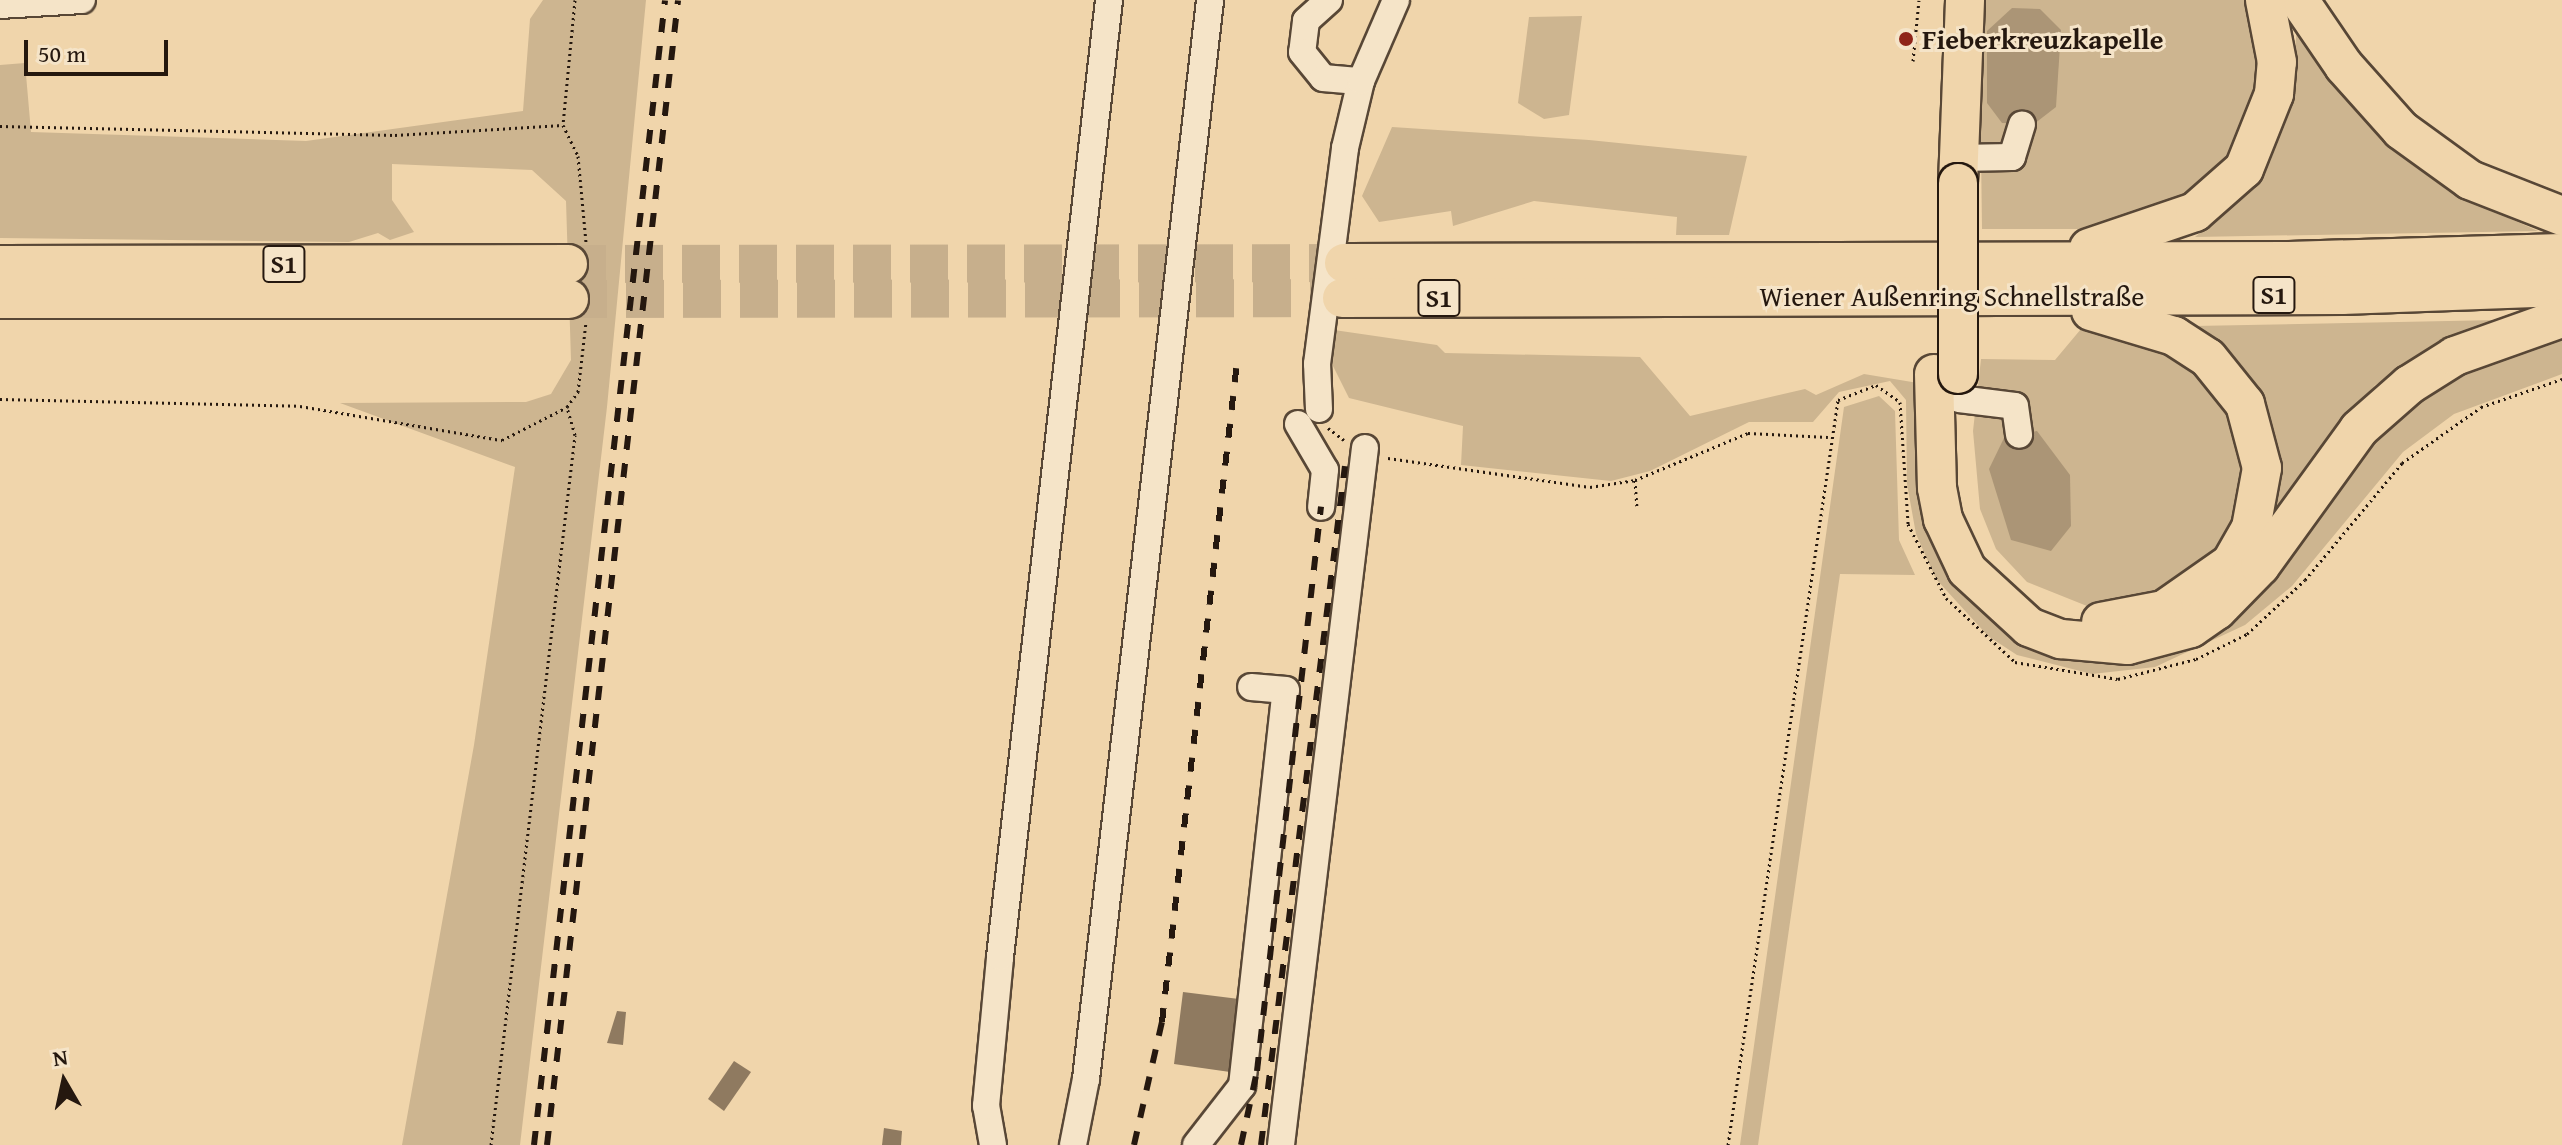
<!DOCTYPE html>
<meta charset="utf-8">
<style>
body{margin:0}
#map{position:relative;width:2562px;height:1145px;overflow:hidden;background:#f0d5ab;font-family:"Gentium Book Plus",serif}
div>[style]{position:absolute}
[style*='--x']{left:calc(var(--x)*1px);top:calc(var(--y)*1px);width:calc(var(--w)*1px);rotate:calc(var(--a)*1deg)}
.green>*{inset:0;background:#cdb590}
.water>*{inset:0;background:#ab9576}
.building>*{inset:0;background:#8f7a60}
.highway-tunnel>*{height:38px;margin-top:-19px;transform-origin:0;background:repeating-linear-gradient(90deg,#c7af8c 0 38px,transparent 0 57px)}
.path>*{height:3px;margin-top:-1.5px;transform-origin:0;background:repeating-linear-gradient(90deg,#25180f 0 2px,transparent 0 6px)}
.roads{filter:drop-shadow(2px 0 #584736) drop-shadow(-2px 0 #584736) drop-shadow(0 2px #584736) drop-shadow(0 -2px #584736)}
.minor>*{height:26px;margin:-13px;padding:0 13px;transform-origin:13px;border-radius:13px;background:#f5e4c8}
.highway>*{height:38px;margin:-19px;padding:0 19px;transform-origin:19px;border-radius:19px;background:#f0d5ab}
.rail>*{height:6px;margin-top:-3px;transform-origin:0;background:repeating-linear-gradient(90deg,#25180f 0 14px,transparent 0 28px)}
.bridges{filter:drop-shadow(2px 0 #25180f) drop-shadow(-2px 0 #25180f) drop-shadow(0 2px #25180f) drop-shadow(0 -2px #25180f)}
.highway-bridge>*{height:38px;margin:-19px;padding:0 19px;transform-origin:19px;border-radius:19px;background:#f0d5ab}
.dots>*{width:22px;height:22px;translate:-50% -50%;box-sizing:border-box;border:4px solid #f5e4c8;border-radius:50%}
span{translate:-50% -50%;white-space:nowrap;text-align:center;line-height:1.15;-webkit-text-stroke:6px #f5e4c8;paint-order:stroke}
.shield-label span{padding:2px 6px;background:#f5e4c8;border:2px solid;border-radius:6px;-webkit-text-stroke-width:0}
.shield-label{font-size:26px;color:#25180f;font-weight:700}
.poi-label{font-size:28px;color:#25180f;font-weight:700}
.left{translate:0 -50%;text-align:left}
.street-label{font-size:28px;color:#25180f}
.north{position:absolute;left:24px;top:1041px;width:80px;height:80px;-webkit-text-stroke:6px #f5e4c8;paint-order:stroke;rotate:351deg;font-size:22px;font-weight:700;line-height:32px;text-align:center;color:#25180f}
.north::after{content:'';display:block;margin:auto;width:28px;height:36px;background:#25180f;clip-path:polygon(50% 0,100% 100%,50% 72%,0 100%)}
.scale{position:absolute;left:24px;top:40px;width:144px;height:36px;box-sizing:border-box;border:4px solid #25180f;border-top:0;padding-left:10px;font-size:24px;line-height:28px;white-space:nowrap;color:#25180f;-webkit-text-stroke:6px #f5e4c8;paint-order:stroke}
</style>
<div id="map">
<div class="green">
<div style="clip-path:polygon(543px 0,646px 0,607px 407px,520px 1145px,402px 1145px,474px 745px,515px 467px,340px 403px,526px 402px,551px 394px,571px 360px,566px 201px,532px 170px,392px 164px,392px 200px,414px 232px,390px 240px,378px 233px,349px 242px,0 238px,0 65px,25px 63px,31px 132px,306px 141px,523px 111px,530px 19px)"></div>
<div style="clip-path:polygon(1979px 0,2249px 0,2264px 99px,2237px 156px,2190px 201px,2106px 229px,1982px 229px)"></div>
<div style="clip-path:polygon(1582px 16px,1569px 115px,1544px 119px,1518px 103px,1529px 17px)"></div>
<div style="clip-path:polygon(2297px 28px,2387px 143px,2448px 191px,2538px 231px,2195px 237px,2239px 201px,2270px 162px,2290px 104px)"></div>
<div style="clip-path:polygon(1392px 127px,1589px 140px,1747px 156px,1729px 235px,1676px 235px,1677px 217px,1534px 201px,1453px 226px,1451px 211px,1379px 222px,1362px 196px)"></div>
<div style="clip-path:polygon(2498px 320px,2375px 385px,2272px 515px,2278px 456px,2266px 406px,2240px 367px,2194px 326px)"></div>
<div style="clip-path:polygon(2562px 328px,2562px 374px,2454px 414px,2403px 452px,2292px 586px,2245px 625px,2155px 667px,2092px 674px,2017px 655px,1988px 636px,1936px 579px,1916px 534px,1907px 484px,1906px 400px,1890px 381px,1839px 392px,1813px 422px,1749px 422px,1650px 471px,1611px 481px,1461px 465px,1463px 426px,1349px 398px,1333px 366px,1334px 330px,1437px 345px,1445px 353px,1640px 357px,1690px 416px,1805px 389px,1816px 395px,1864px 374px,1918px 383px,1962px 587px,1997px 623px,2074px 657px,2341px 470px,2437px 381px)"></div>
<div style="clip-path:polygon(2081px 329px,2155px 342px,2207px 375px,2234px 409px,2245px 452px,2244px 500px,2215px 564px,2175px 593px,2097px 610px,2027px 582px,1996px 549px,1980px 509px,1973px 431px,1981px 359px,2055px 360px)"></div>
<div style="clip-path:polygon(1879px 396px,1895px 411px,1899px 540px,1915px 575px,1840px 574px,1758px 1145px,1740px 1145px,1844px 407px)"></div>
</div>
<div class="water">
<div style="clip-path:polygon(2012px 8px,2040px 9px,2061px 30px,2056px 107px,2034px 124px,2002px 123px,1987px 103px,1987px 31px)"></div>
<div style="clip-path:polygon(2037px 431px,2070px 475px,2071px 526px,2051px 551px,2011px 540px,1989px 469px,2004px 438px)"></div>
</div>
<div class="building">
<div style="clip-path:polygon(1183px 992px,1239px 999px,1230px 1072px,1174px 1064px)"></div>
<div style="clip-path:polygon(617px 1011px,626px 1012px,623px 1045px,607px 1043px)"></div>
<div style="clip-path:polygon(734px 1061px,751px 1072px,724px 1111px,708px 1099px)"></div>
<div style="clip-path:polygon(884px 1128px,902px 1131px,901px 1145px,882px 1145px)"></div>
</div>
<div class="highway-tunnel">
<div style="--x:568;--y:264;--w:776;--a:-0.07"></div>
<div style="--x:569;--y:299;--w:773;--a:-0.07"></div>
</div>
<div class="path">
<div style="--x:575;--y:0;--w:126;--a:95.5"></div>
<div style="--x:563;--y:125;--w:34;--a:64"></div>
<div style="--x:578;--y:156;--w:86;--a:84.7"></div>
<div style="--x:1913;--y:61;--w:61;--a:-84.4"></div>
<div style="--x:0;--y:126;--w:395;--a:1.3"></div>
<div style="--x:395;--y:135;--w:168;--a:-3.4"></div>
<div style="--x:0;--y:399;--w:300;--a:1.3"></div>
<div style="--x:300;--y:406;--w:205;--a:9.6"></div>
<div style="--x:502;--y:440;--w:73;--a:-26.9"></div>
<div style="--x:567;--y:407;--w:19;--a:-54"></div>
<div style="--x:578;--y:392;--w:70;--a:-83.5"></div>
<div style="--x:1328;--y:428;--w:20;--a:37"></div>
<div style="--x:1388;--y:458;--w:204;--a:8.2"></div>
<div style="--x:1590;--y:487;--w:46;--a:-8.8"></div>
<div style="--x:1635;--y:480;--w:122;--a:-22.6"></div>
<div style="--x:1748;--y:433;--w:80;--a:2.9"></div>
<div style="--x:1635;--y:480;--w:26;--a:86"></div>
<div style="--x:491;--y:1145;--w:715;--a:-83.25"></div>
<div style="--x:575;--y:435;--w:29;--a:-106"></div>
<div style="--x:1728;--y:1145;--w:753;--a:-81.6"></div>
<div style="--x:1838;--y:400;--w:41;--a:-21.5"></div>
<div style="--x:1876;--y:385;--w:29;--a:35"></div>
<div style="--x:1900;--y:402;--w:122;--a:86.2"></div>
<div style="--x:1908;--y:524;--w:83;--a:62.8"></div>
<div style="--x:1946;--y:598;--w:94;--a:42.8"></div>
<div style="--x:2015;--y:662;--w:104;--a:9.4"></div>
<div style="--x:2118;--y:679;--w:81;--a:-14.4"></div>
<div style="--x:2196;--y:659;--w:57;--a:-26.1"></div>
<div style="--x:2247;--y:634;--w:79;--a:-43"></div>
<div style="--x:2305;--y:580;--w:152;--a:-50.3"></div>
<div style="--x:2402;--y:463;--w:97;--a:-35.3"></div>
<div style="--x:2481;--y:407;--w:86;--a:-19.1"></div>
</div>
<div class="roads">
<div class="minor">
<div style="--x:1329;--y:0;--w:31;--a:138"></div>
<div style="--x:1306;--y:21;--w:31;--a:97"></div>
<div style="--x:1302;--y:52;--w:33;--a:51"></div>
<div style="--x:1323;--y:78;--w:38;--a:5"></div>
<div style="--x:0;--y:5;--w:82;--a:-3.5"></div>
<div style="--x:1958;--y:158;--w:54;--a:-1.1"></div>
<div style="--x:2012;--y:157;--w:34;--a:-73"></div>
<div style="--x:1959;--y:399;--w:56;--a:7.1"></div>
<div style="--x:2015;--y:406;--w:29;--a:82"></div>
<div style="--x:1319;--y:409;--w:45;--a:-92.5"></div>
<div style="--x:1317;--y:364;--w:218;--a:-82.6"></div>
<div style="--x:1345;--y:148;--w:69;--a:-76.6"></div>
<div style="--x:1361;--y:81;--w:88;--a:-66.6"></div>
<div style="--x:1298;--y:424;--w:53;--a:59.6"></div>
<div style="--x:1325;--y:470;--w:37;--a:96"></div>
<div style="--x:993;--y:1145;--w:40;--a:-100"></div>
<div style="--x:986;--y:1106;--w:150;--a:-84.6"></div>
<div style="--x:1000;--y:957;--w:963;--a:-83.5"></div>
<div style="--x:1073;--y:1145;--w:67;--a:-78.9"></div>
<div style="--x:1086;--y:1079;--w:1086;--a:-83.44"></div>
<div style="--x:1196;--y:1145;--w:75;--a:-52.1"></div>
<div style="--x:1242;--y:1086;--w:398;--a:-83.7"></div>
<div style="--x:1286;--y:690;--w:35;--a:-175"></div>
<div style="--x:1281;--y:1145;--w:702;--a:-83.13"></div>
</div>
<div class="highway">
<div style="--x:2299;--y:0;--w:80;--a:55.7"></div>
<div style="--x:2344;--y:66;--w:86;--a:48.3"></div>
<div style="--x:2401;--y:130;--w:85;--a:35.9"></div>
<div style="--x:2470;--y:180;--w:99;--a:21.4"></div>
<div style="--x:1958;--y:183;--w:183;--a:-87.8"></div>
<div style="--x:2089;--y:248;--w:112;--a:-18.8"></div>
<div style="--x:2195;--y:212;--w:65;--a:-41.3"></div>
<div style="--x:2244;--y:169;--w:81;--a:-68.2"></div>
<div style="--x:2274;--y:94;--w:32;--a:-85"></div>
<div style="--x:2277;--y:62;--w:63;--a:-101"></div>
<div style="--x:1344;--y:263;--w:945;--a:-0.12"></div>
<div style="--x:2289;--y:261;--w:273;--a:-1.7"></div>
<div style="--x:0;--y:265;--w:568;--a:-0.1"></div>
<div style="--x:1342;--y:298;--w:1000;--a:-0.17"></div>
<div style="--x:2342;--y:295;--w:220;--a:-2.1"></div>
<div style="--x:0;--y:299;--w:569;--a:0"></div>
<div style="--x:2091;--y:311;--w:87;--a:16.8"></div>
<div style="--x:2174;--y:336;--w:40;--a:32.9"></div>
<div style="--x:2208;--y:358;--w:59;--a:51.2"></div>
<div style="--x:2245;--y:404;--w:66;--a:75.1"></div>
<div style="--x:2262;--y:468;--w:61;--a:100.4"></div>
<div style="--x:2251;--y:528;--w:40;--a:119.7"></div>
<div style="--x:2231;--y:563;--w:82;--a:145"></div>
<div style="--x:2164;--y:610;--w:64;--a:169.2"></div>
<div style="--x:1934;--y:374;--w:114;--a:88.5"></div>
<div style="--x:1937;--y:488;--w:32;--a:79"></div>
<div style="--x:1943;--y:519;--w:56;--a:64.8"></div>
<div style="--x:1967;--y:570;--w:84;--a:42.6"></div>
<div style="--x:2029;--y:627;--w:34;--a:21"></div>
<div style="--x:2061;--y:639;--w:67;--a:5.1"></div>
<div style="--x:2128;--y:645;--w:65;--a:-15.1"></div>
<div style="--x:2191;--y:628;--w:32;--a:-35"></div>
<div style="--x:2217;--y:610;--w:62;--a:-45.7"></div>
<div style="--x:2260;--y:566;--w:169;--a:-54.1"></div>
<div style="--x:2359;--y:429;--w:67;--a:-41.3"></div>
<div style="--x:2409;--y:385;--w:54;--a:-32.2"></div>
<div style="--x:2455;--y:356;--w:114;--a:-19.6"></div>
</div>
</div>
<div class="rail">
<div style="--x:534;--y:1145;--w:1152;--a:-83.47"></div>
<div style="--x:547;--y:1145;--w:1152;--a:-83.47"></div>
<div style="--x:1134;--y:1145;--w:126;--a:-77.2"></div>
<div style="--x:1162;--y:1022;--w:664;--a:-83.52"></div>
<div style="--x:1241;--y:1145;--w:76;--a:-77.8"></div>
<div style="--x:1257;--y:1071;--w:568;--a:-83.53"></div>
<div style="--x:1261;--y:1145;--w:684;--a:-82.95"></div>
</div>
<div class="bridges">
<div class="highway-bridge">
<div style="--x:1958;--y:183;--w:191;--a:90"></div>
</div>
</div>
<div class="dots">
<div style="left:1906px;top:39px;background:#8f2418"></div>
</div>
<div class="shield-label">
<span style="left:284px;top:264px">S1</span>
<span style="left:2274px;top:295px">S1</span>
<span style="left:1439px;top:298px">S1</span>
</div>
<div class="poi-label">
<span class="left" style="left:1922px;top:39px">Fieberkreuzkapelle</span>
</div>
<div class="street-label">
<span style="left:1952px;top:296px">Wiener Außenring Schnellstraße</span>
</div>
<div class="north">N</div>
<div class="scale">50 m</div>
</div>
